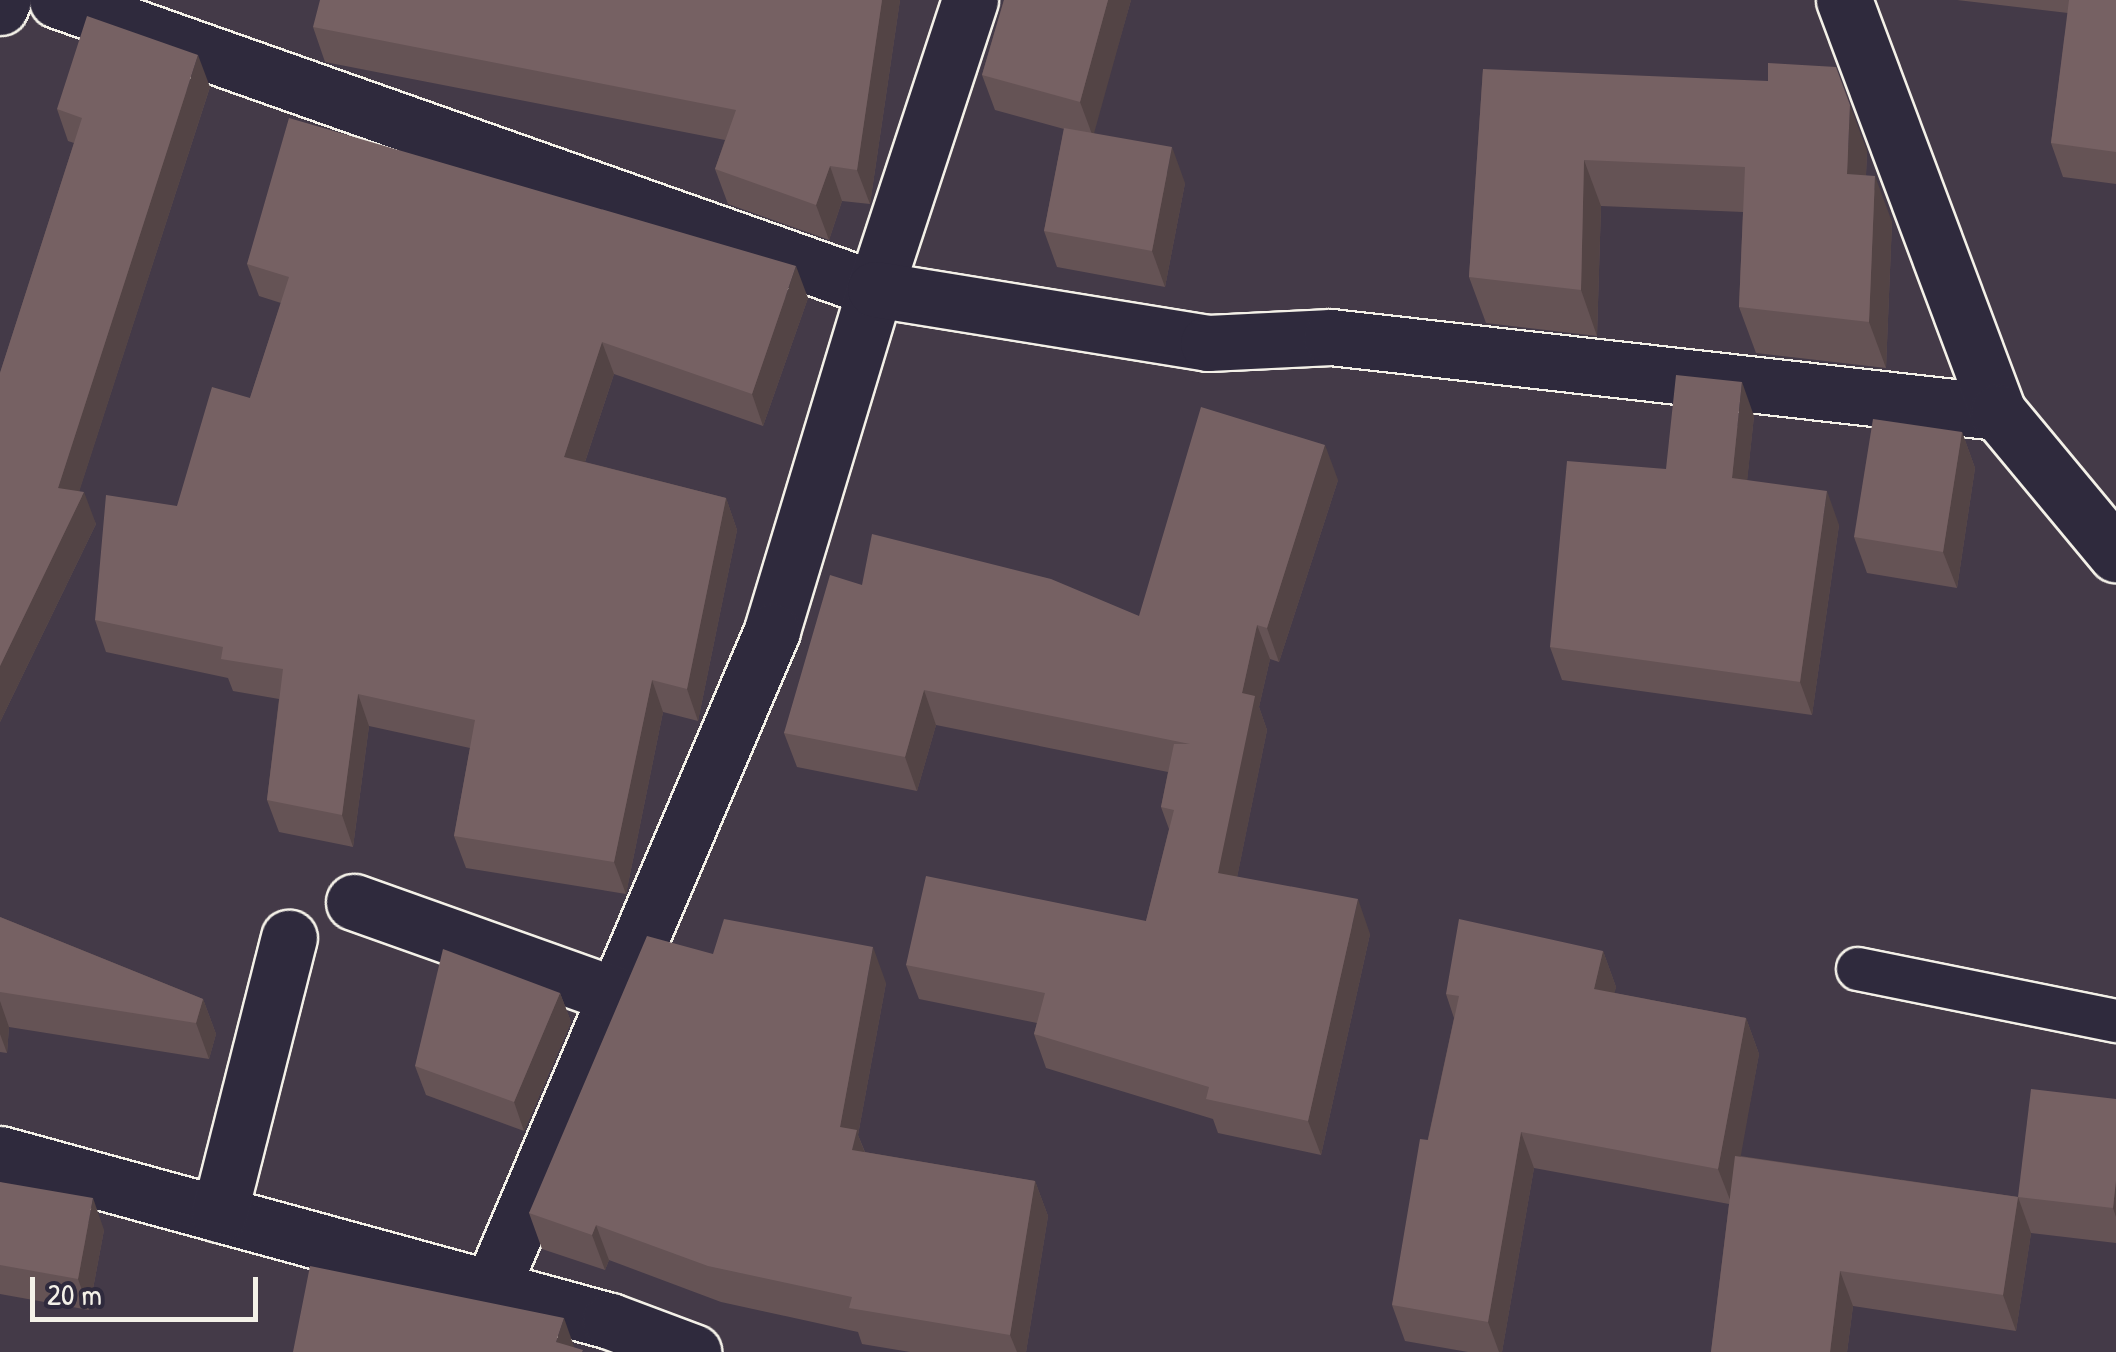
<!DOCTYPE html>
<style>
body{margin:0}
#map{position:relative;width:2116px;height:1352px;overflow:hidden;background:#443a48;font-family:"Patrick Hand",sans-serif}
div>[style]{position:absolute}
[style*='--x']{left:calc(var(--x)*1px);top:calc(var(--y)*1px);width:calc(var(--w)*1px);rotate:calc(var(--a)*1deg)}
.roads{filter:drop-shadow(2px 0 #f4f1e8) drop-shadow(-2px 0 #f4f1e8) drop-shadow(0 2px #f4f1e8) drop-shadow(0 -2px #f4f1e8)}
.service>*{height:42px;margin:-21px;padding:0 21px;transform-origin:21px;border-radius:21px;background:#2f2a3d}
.minor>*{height:55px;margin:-27.5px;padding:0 27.5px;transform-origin:27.5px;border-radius:27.5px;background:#2f2a3d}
.wall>*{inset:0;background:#655355}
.shaded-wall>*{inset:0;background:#534445}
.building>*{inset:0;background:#766163}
span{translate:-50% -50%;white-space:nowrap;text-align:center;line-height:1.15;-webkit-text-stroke:9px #2f2a3d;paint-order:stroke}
.scale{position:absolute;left:30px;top:1277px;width:228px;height:45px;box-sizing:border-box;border:5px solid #f4f1e8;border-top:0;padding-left:12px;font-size:30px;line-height:35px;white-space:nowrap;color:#f4f1e8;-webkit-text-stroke:8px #2f2a3d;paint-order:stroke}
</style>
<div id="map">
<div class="roads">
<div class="service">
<div style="--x:1858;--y:969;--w:263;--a:11.4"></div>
</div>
<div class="minor">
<div style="--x:57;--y:0;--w:868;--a:19.46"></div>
<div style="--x:875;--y:289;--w:357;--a:106.8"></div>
<div style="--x:772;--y:631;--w:718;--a:113.14"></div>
<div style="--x:970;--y:0;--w:304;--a:108.2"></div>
<div style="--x:875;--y:289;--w:337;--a:9.2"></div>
<div style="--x:1208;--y:343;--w:123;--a:-2.8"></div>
<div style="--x:1331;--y:337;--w:671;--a:6.42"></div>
<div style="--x:1844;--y:0;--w:440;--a:69.5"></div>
<div style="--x:1998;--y:412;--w:185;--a:50.3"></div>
<div style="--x:0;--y:7;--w:8;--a:-67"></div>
<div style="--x:354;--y:902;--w:280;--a:19.6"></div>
<div style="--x:0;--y:1154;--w:632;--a:15.31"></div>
<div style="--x:610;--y:1321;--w:89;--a:20.5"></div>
<div style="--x:219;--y:1214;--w:285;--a:-75.8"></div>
</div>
</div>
<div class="wall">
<div style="clip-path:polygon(900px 0,870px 204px,842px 201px,829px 240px,728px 204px,715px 169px,725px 140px,325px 62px,313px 27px)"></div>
<div style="clip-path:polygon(1004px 0,1131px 0,1093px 133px,1185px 183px,1165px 287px,1057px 267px,1044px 231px,1064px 129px,995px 110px,982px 75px)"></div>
<div style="clip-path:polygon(1957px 0,2116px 0,2116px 184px,2063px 177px,2051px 143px,2068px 13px)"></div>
<div style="clip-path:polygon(1483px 69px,1867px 151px,1866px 175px,1892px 222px,1886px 368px,1756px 353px,1739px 307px,1743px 212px,1601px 206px,1597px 336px,1486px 323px,1469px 277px)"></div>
<div style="clip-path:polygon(210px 87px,79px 491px,96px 524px,0 722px,0 373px,74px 143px,68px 141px,57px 109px)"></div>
<div style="clip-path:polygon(247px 264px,808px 298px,763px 426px,614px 374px,585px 462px,726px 498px,737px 530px,698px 721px,663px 712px,626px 894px,466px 868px,454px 836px,470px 748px,369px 726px,353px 847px,279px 832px,267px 800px,279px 699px,233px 691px,228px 678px,106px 652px,95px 620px,177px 506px,250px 398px,281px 303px,259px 296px)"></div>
<div style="clip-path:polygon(1754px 416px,1747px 480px,1839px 525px,1812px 715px,1562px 680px,1550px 647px,1666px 469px)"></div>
<div style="clip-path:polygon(1962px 432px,1975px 468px,1957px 588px,1867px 573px,1854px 537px)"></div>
<div style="clip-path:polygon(1338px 480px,1279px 662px,1270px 659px,1259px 707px,1267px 730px,1237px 877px,1370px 934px,1321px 1155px,1218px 1133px,1213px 1119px,1046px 1068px,1034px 1034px,1037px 1023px,919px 999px,906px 965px,1146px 921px,1169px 829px,1161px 807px,1168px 772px,936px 725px,917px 791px,797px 767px,784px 733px,862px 585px,1139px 616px)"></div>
<div style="clip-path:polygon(0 917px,203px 999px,216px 1034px,209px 1059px,9px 1027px,7px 1053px,0 1052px)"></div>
<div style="clip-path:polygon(1603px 951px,1616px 987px,1614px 993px,1746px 1018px,1759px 1054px,1740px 1156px,2018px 1197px,2116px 1099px,2116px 1243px,2031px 1233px,2016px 1331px,1853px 1306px,1847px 1352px,1711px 1352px,1729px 1204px,1534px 1168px,1502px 1352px,1468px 1352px,1405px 1341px,1392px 1305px,1454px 1018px,1446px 994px)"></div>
<div style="clip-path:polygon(713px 954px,886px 983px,858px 1135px,865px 1152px,1035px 1181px,1048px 1216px,1026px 1352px,910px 1352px,862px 1344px,858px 1332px,721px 1302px,609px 1260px,605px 1270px,542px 1249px,529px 1213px)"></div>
<div style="clip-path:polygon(560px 993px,571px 1022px,524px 1131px,426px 1095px,415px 1066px)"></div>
<div style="clip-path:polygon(0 1182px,104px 1230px,89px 1310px,0 1294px)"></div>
</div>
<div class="shaded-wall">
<div style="clip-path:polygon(882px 0,900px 0,870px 204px,857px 170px)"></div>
<div style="clip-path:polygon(1108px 0,1131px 0,1093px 137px,1080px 102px)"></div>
<div style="clip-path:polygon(198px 55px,210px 87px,70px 520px,58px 488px)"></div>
<div style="clip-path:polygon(1850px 105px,1867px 151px,1864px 220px,1847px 174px)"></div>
<div style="clip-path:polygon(1172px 147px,1185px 183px,1165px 287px,1152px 251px)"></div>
<div style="clip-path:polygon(1584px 160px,1601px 206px,1597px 336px,1581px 290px)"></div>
<div style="clip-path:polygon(830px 166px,842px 201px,829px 240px,816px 205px)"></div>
<div style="clip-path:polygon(1875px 176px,1892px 222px,1886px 368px,1869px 322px)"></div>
<div style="clip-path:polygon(796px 266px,808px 298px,763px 426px,752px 394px)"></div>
<div style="clip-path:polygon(602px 342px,614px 374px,576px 489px,564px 457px)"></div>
<div style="clip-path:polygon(1742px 382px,1754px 416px,1744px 511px,1732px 478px)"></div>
<div style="clip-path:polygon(1962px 432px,1975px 468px,1957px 588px,1943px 552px)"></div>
<div style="clip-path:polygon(1325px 445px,1338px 480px,1279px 662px,1267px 628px)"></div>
<div style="clip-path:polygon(1827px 491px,1839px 525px,1812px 715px,1800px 682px)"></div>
<div style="clip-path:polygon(84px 492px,96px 524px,0 722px,0 666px)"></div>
<div style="clip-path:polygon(726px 498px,737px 530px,698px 721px,687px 689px)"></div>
<div style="clip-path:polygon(1257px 625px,1270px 659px,1259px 707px,1267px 730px,1231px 907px,1218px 873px,1242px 693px)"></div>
<div style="clip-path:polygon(652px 680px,663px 712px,626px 894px,614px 862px)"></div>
<div style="clip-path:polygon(924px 690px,936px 725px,917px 791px,905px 757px)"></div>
<div style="clip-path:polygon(358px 694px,369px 726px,353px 847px,342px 815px)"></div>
<div style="clip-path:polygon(1358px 899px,1370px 934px,1321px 1155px,1308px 1121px)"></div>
<div style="clip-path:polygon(873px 947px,886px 983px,858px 1135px,870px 1166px,853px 1163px,840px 1127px)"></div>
<div style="clip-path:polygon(1603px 951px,1616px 987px,1607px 1025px,1594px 989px)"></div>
<div style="clip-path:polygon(560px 993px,571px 1022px,524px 1131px,514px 1102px)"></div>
<div style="clip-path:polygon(203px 999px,216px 1034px,209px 1059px,196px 1023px)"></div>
<div style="clip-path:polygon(0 1001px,9px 1027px,7px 1053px,0 1034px)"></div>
<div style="clip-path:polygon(1746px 1018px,1759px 1054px,1732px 1205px,1718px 1169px)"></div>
<div style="clip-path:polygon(1521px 1132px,1534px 1168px,1502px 1352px,1499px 1352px,1488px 1322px)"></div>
<div style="clip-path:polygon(2116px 1180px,2116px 1217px,2113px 1208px)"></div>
<div style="clip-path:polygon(1035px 1181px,1048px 1216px,1026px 1352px,1017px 1352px,1010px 1335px)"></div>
<div style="clip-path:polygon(2018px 1197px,2031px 1233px,2016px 1331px,2003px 1295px)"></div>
<div style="clip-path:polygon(93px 1198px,104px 1230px,89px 1310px,78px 1279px)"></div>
<div style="clip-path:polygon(596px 1225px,609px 1260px,605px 1270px,592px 1235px)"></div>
<div style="clip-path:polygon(1840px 1271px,1853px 1306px,1847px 1352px,1830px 1352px)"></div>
<div style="clip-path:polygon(564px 1318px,576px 1352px,556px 1342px)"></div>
</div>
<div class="building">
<div style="clip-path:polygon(320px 0,882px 0,857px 170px,830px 166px,816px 205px,715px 169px,736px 110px,313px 27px)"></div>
<div style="clip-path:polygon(1004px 0,1108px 0,1080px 102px,982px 75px)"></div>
<div style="clip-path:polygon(2069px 0,2116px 0,2116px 152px,2051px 143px)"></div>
<div style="clip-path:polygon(87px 16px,198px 55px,58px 488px,84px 492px,0 666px,0 373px,82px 118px,57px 109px)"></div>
<div style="clip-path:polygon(1768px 63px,1836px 67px,1850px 105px,1847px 174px,1875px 176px,1869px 322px,1739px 307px,1745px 167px,1584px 160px,1581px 290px,1469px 277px,1483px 69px,1768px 81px)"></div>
<div style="clip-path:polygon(289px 118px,796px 266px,752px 394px,602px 342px,564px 457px,726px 498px,687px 689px,652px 680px,614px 862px,454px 836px,475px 720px,358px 694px,342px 815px,267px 800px,283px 669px,221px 659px,223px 647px,95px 620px,106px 495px,177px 506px,212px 387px,250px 398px,289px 277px,247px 264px)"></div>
<div style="clip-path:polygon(1064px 128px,1172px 147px,1152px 251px,1044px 231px)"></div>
<div style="clip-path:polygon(1676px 375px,1742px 382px,1732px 478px,1827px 491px,1800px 682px,1550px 647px,1567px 461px,1666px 469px)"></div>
<div style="clip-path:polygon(1201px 407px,1325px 445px,1267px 628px,1257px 625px,1242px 693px,1255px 696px,1218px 873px,1358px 899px,1308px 1121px,1206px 1099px,1209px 1087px,1034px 1034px,1045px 993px,906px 965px,926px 876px,1146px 921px,1174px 810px,1161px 807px,1174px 744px,1190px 744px,924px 690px,905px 757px,784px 733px,830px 575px,862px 585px,872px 534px,1051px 579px,1139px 616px)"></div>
<div style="clip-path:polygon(1873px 419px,1962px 432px,1943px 552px,1854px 537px)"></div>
<div style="clip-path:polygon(0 917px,203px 999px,196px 1023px,0 992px)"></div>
<div style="clip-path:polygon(724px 919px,873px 947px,840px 1127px,857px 1130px,852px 1150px,1035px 1181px,1010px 1335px,849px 1308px,852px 1297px,708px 1266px,596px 1225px,592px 1235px,529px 1213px,647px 936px,713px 954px)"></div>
<div style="clip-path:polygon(1459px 919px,1603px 951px,1594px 989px,1746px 1018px,1718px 1169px,1521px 1132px,1488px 1322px,1392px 1305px,1420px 1139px,1428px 1140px,1459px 996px,1446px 994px)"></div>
<div style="clip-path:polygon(443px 949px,560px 993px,514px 1102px,415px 1066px)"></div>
<div style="clip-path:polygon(2031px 1089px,2116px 1099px,2116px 1180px,2113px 1208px,2018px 1197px)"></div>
<div style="clip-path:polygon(1735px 1156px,2018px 1197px,2003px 1295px,1840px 1271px,1830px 1352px,1711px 1352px)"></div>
<div style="clip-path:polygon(0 1182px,93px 1198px,78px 1279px,0 1265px)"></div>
<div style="clip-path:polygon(310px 1266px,564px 1318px,556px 1342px,583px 1350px,582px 1352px,293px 1352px)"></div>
</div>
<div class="scale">20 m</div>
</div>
